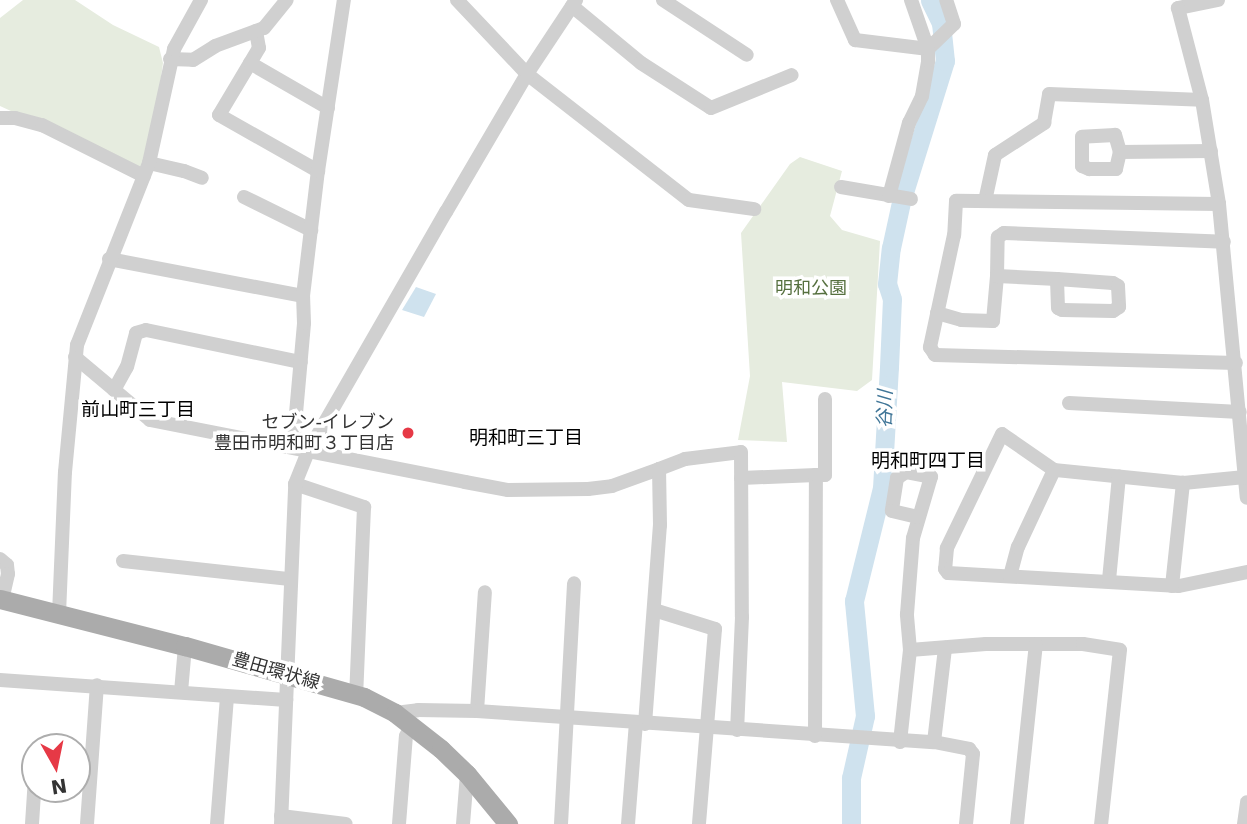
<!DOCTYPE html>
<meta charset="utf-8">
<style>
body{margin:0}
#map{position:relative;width:1247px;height:824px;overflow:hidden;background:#fff;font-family:"DejaVu Sans","Noto Sans JP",sans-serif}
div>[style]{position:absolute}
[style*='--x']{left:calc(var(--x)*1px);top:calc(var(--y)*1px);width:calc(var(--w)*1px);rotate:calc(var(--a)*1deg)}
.green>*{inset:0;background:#e6ecdf}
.water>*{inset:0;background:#cfe2ee}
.river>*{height:19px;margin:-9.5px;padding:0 9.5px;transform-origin:9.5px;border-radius:9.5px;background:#cfe2ee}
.minor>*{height:14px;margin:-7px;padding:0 7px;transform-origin:7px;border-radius:7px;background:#d0d0d0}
.major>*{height:19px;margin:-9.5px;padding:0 9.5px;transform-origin:9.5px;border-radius:9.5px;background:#ababab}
.dots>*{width:19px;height:19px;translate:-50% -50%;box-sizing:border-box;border:4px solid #fff;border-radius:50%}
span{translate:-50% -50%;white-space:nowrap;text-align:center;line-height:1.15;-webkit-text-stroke:7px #fff;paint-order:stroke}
.park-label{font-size:18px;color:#56703f}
.poi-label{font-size:18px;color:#333}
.right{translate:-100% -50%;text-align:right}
.street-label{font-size:18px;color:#333}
.water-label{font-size:19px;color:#3f7597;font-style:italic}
.neighbourhood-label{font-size:19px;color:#000}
.north{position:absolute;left:21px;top:733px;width:70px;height:70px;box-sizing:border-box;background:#fff;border:2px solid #adadad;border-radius:50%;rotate:171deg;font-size:19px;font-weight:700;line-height:28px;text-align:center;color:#333}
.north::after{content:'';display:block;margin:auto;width:24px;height:32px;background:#e63946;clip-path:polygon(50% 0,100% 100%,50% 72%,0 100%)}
</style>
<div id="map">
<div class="green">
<div style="clip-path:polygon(23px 0,75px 0,113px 25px,159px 47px,163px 63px,149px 163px,138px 169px,0 106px,0 18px)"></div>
<div style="clip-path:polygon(800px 157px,842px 171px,830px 216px,842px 230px,880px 241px,872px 380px,857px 391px,782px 382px,787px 442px,738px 440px,750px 376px,741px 233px,790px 164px)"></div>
</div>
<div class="water">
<div style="clip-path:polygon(416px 287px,436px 294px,424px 317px,402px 310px)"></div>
</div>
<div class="river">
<div style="--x:851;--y:824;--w:46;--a:-90"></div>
<div style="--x:851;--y:778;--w:64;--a:-77.3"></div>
<div style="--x:865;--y:716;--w:116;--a:-95.5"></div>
<div style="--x:854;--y:601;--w:116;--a:-76.1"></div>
<div style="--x:882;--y:488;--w:121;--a:-86.7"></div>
<div style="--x:889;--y:367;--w:68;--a:-87.5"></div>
<div style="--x:892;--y:299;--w:16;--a:-108"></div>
<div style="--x:887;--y:284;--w:36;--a:-84"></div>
<div style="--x:891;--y:248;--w:47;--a:-77.7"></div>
<div style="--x:901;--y:202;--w:148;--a:-72.7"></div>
<div style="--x:945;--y:61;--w:38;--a:-96"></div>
<div style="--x:941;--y:23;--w:25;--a:-116"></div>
</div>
<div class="minor">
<div style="--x:457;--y:0;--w:102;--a:46.6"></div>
<div style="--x:527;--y:74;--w:205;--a:37.9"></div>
<div style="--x:689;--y:200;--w:66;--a:7.9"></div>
<div style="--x:663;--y:0;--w:100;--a:33.2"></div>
<div style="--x:837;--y:0;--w:44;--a:65.8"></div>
<div style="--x:855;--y:40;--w:74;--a:7"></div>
<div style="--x:928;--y:49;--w:36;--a:-44"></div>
<div style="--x:954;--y:24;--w:25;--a:-108"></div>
<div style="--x:1218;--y:0;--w:41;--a:168.7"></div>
<div style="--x:1178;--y:8;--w:95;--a:75.4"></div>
<div style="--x:1202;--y:100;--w:105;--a:80.7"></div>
<div style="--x:1219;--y:204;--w:295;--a:84.6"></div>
<div style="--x:572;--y:6;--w:89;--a:39.6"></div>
<div style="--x:641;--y:63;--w:83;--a:32.7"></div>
<div style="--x:711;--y:108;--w:87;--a:-22.2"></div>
<div style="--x:256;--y:31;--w:17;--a:80"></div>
<div style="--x:259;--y:48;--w:78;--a:120.8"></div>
<div style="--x:219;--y:115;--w:114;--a:29.5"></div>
<div style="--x:170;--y:59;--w:23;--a:2"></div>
<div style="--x:193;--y:60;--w:26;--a:-32"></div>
<div style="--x:215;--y:46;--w:52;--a:-20.2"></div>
<div style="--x:264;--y:28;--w:36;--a:-51"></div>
<div style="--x:250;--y:63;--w:90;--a:30"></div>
<div style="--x:0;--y:118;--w:15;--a:0"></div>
<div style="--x:15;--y:118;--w:28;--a:15"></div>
<div style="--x:42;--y:125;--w:114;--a:26.6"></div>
<div style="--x:1120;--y:152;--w:18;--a:-106"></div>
<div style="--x:1115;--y:135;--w:33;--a:177"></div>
<div style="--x:1082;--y:137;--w:29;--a:90"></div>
<div style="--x:1082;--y:166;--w:8;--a:23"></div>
<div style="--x:1089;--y:169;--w:27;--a:0"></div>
<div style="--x:1116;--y:169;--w:17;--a:-77"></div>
<div style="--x:1120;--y:152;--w:91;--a:-0.6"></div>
<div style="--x:149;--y:163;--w:36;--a:13"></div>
<div style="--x:184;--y:171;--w:19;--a:21"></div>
<div style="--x:841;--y:187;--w:71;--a:9.7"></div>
<div style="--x:889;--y:196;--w:76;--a:-74.7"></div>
<div style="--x:909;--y:123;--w:30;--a:-64"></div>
<div style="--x:922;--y:96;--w:36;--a:-80"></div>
<div style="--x:928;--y:61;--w:12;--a:-90"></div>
<div style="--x:928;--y:49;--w:52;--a:-109.1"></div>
<div style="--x:244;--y:197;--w:75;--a:26.2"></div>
<div style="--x:985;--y:201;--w:47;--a:-77.7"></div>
<div style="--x:995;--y:155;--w:59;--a:-33.1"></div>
<div style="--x:1044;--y:123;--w:29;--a:-80"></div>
<div style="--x:1049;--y:94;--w:153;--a:2.2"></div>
<div style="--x:1219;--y:204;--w:263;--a:-179.3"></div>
<div style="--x:956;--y:201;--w:34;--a:93"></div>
<div style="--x:954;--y:235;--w:115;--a:102.1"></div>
<div style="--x:930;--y:347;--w:9;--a:58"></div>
<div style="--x:935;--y:355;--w:301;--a:1.5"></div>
<div style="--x:109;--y:259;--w:197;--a:10.8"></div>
<div style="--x:997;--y:276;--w:39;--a:-89"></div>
<div style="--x:998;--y:237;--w:7;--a:-34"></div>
<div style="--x:1004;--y:233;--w:220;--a:2.3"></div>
<div style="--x:937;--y:313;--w:25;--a:16"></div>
<div style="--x:961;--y:320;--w:32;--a:2"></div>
<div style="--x:993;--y:321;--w:45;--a:-84.9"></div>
<div style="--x:997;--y:276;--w:60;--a:2.9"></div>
<div style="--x:1057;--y:279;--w:56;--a:4.1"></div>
<div style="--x:1113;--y:283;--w:6;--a:31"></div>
<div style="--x:1118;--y:286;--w:21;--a:87"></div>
<div style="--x:1119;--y:307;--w:7;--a:146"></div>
<div style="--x:1113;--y:311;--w:51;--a:-178.9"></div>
<div style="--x:1062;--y:310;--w:4;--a:-153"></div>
<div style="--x:1058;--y:308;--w:29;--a:-92"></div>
<div style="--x:75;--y:357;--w:98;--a:40"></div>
<div style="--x:150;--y:420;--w:321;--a:11.1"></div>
<div style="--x:465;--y:482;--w:44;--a:10.5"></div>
<div style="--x:508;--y:490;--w:80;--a:-0.7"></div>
<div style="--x:588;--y:489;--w:24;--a:-7"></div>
<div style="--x:612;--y:486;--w:50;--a:-19.9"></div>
<div style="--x:114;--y:390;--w:26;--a:-61"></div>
<div style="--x:127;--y:367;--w:35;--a:-75"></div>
<div style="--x:136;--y:333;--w:10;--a:-17"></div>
<div style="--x:146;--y:330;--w:158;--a:11.7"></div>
<div style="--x:1069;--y:403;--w:171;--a:3"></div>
<div style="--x:293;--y:447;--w:124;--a:-84.9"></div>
<div style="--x:304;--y:323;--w:27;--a:-92"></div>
<div style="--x:303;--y:296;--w:126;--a:-83.2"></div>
<div style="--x:318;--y:171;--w:173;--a:-81.4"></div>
<div style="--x:1245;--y:477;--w:62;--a:174.5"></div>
<div style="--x:1183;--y:483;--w:130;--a:-174.2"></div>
<div style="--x:1054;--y:470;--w:63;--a:-145.3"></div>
<div style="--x:1002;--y:434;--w:127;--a:115.8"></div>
<div style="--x:947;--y:548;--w:21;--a:95"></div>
<div style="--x:945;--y:569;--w:5;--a:53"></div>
<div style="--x:948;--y:573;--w:231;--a:3.2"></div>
<div style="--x:1179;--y:586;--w:69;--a:-11.6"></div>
<div style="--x:741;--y:478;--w:75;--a:-2.3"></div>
<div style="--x:295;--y:484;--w:73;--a:18.4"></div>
<div style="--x:364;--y:507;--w:187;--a:92.4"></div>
<div style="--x:0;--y:559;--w:9;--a:41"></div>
<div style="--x:7;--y:565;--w:9;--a:84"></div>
<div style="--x:8;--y:574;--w:27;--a:103"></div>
<div style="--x:123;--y:561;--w:168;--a:6.2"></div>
<div style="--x:1010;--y:576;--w:30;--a:-75"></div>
<div style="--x:1018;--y:547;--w:85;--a:-64.9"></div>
<div style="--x:1109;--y:580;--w:104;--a:-84.5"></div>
<div style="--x:1172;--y:586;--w:104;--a:-83.9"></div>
<div style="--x:654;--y:610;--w:64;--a:17.3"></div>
<div style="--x:715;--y:629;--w:196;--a:94.7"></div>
<div style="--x:59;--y:614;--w:142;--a:-87.6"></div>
<div style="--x:65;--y:472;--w:128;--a:-84.6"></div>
<div style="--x:77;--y:345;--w:196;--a:-68.4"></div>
<div style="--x:149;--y:163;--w:117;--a:-77.6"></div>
<div style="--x:174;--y:49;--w:56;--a:-61.1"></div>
<div style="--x:910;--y:650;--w:76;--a:-4.5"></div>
<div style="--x:986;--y:644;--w:97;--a:0"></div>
<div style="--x:1083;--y:644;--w:37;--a:9"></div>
<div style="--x:1120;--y:650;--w:175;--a:96.2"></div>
<div style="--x:0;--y:680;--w:287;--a:4"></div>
<div style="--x:181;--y:692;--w:46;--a:-85"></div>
<div style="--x:477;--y:711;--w:119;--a:-86.2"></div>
<div style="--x:395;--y:713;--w:23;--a:-7"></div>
<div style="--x:418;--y:710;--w:59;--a:1"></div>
<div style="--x:477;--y:711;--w:458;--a:3.9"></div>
<div style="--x:934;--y:742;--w:36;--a:11"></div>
<div style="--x:969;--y:749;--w:6;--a:51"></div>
<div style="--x:973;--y:754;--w:70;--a:95.7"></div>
<div style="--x:645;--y:724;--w:200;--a:-85.7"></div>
<div style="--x:660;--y:525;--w:56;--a:-91"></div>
<div style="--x:659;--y:469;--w:28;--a:-21"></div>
<div style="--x:685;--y:459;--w:56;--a:-7.1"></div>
<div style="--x:741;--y:452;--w:165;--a:89.7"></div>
<div style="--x:742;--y:617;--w:113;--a:92.5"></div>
<div style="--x:815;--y:736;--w:261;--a:-89.8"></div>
<div style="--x:816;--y:475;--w:9;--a:0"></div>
<div style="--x:825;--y:475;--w:76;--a:-90"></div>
<div style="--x:900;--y:742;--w:93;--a:-83.8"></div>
<div style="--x:910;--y:650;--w:36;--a:-95"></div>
<div style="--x:907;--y:614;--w:76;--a:-85.5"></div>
<div style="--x:913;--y:538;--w:64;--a:-73.6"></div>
<div style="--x:931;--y:477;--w:25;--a:-169"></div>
<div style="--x:906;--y:472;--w:11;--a:146"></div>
<div style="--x:897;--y:478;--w:33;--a:99"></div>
<div style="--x:892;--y:511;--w:27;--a:13"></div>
<div style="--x:934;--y:742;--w:95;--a:-83.3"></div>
<div style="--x:281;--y:816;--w:65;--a:7"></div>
<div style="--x:32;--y:824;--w:47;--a:-86.3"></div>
<div style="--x:87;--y:824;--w:139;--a:-85.9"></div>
<div style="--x:217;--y:824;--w:128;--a:-85.5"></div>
<div style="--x:281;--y:824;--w:340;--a:-87.6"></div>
<div style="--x:295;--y:484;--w:37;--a:-68"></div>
<div style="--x:309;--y:450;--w:275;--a:-60.1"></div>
<div style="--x:446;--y:212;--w:160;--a:-59.6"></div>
<div style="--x:527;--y:74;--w:89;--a:-56.5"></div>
<div style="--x:399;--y:824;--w:88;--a:-85.5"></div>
<div style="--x:406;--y:736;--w:13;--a:-61"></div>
<div style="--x:463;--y:824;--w:50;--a:-85.4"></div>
<div style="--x:561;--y:824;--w:241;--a:-86.9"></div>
<div style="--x:628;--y:824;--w:101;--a:-85.5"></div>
<div style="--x:1017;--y:824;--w:181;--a:-84"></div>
<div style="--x:1244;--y:824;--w:22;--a:-82"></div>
</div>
<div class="major">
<div style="--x:0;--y:599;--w:191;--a:14.3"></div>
<div style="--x:185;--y:646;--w:186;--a:15.9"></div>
<div style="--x:364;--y:697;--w:35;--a:27"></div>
<div style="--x:395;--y:713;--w:58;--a:38"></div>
<div style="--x:441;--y:749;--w:36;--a:44"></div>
<div style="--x:467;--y:774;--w:65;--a:50.6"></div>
</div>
<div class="dots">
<div style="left:408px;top:433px;background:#e63946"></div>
</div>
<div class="park-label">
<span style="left:811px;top:288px">明和公園</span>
</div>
<div class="poi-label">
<span class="right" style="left:394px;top:433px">セブン-イレブン<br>豊田市明和町３丁目店</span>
</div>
<div class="street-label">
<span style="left:276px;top:671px;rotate:16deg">豊田環状線</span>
</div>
<div class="water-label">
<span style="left:885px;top:409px;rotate:-88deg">谷川</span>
</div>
<div class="neighbourhood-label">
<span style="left:138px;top:410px">前山町三丁目</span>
<span style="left:526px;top:438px">明和町三丁目</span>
<span style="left:928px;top:461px">明和町四丁目</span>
</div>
<div class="north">N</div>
</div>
